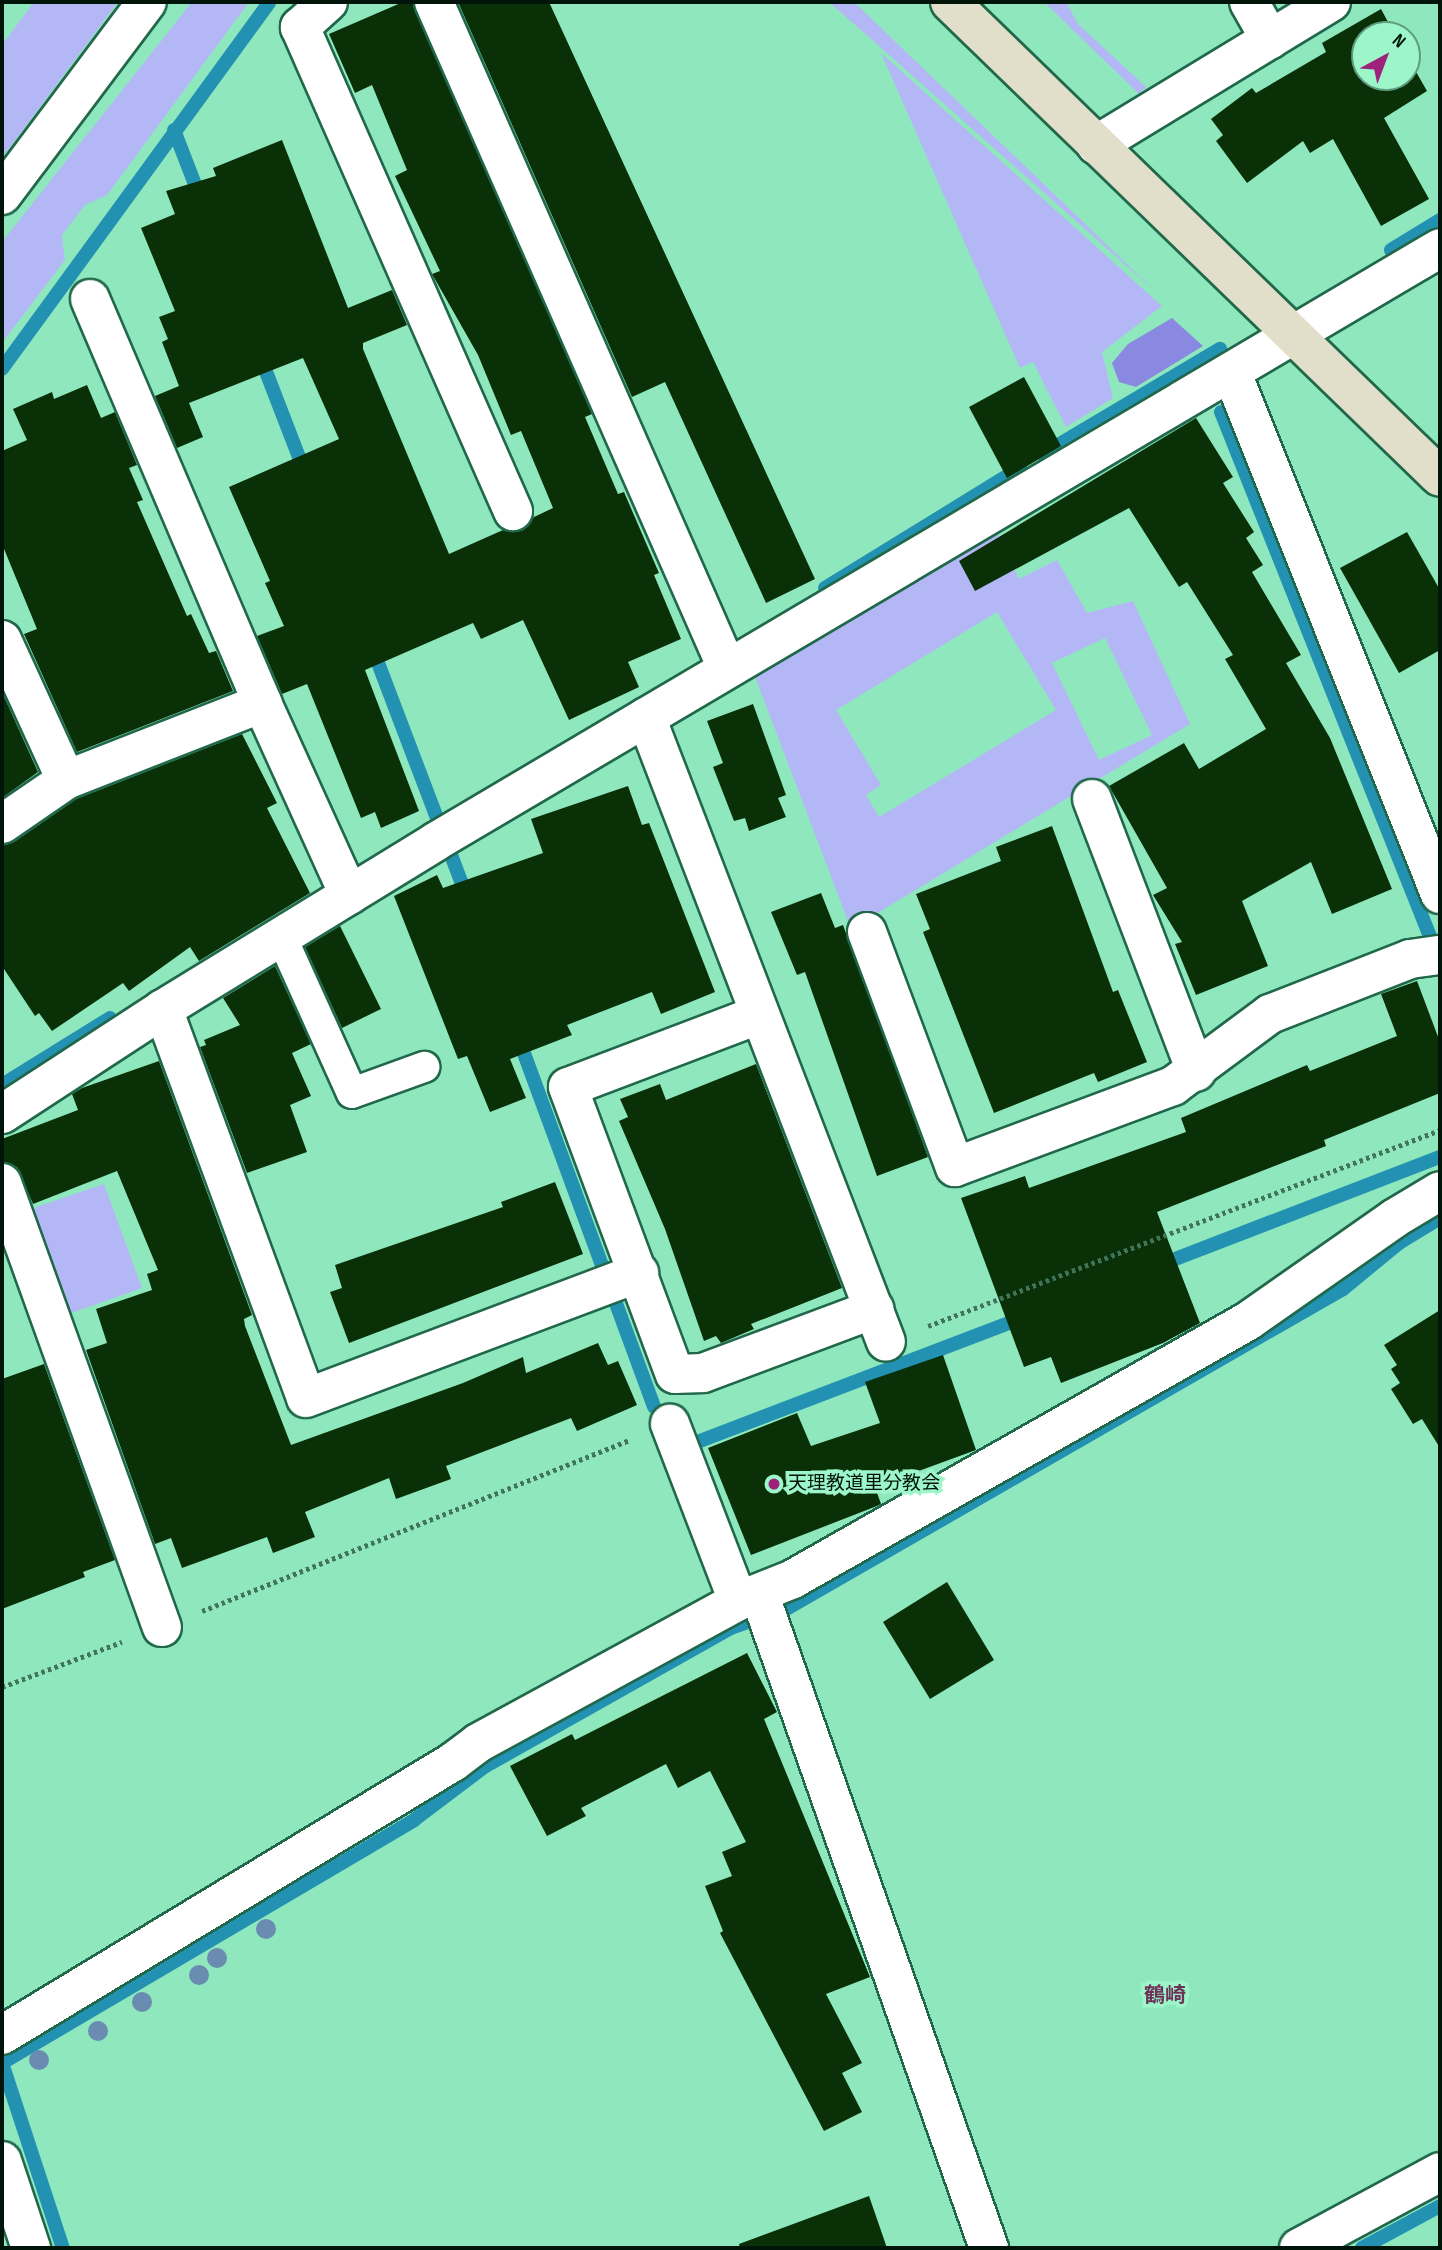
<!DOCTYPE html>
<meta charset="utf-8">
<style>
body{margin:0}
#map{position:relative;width:1442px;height:2250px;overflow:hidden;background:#8fe8bd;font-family:"Sofia Sans Condensed","Noto Sans JP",sans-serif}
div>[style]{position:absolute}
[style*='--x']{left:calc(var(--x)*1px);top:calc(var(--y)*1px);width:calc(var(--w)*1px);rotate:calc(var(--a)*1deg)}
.green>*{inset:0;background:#b4b7f6}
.forest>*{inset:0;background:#8989e2}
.stream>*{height:14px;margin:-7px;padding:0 7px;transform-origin:7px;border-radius:7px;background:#2392b2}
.building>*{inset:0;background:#0a3008}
.path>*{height:4.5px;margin-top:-2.25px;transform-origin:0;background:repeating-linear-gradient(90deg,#41745b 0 3.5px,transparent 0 7px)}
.roads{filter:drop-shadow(2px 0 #21684b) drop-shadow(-2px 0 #21684b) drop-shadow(0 2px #21684b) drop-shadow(0 -2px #21684b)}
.lane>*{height:30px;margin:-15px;padding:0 15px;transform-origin:15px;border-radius:15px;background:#fff}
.street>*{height:38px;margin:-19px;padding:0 19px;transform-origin:19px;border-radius:19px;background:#fff}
.secondary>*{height:38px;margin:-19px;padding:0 19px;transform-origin:19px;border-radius:19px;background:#e1dfca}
.trees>*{width:20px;height:20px;margin:-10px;border-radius:50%;background:#6a8cb1}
.dots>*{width:19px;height:19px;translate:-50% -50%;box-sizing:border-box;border:4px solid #9cf6ca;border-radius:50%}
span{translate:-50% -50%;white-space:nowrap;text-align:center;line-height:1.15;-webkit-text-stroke:7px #9cf6ca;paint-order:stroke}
.poi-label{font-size:19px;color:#001409}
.left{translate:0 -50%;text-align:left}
.neighbourhood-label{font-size:21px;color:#6e3259;font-weight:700}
.frame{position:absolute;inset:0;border:4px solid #001409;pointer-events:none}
.north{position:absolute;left:1351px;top:21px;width:70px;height:70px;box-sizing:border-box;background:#9cf6ca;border:2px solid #5e9c7d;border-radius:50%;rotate:41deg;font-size:19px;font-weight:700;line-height:28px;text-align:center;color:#001409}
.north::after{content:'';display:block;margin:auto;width:24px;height:32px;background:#9d237a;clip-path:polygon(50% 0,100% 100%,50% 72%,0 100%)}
</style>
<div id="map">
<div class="green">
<div style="clip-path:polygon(34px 2px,118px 2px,2px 158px,2px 45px)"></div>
<div style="clip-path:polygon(192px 2px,249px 2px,107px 195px,85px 205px,62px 235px,65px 260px,2px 343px,2px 242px)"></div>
<div style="clip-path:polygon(829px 2px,854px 2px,1156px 292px,854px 24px)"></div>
<div style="clip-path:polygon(1044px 2px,1066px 2px,1078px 24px,1146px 87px,1139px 94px)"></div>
<div style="clip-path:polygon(881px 53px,1162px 306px,1102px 352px,1113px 398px,1066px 427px,1033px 362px,1020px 368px)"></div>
<div style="clip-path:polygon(evenodd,996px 530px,1019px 579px,1057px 560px,1087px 613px,1133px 601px,1190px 724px,851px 929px,754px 674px,996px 530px,997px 612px,1056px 710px,879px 817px,866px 795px,881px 785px,836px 710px,997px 612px,996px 530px,1105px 638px,1152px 735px,1099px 760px,1052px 663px,1105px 638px)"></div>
<div style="clip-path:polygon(104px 1184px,142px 1288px,63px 1316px,25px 1211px)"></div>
</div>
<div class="forest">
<div style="clip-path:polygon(1172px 318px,1203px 346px,1136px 387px,1119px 382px,1112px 363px,1128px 344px)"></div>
</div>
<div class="stream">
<div style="--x:174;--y:130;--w:75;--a:68.9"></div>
<div style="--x:1391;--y:250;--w:57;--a:-31.5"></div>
<div style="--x:260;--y:356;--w:128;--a:68.9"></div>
<div style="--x:2;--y:369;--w:454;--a:-53.9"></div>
<div style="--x:1221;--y:412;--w:583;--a:68.27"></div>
<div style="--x:1043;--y:454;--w:206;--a:-30.7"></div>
<div style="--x:825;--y:588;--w:229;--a:-31.6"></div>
<div style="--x:372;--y:647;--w:271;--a:69.2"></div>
<div style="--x:518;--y:1037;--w:394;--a:69.8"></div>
<div style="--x:2;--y:1085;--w:127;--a:-31.8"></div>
<div style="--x:1157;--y:1266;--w:303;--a:-21.1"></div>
<div style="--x:692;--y:1444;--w:355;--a:-20.9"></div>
<div style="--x:2;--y:2063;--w:478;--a:-30.5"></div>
<div style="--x:414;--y:1820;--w:88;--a:-37.1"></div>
<div style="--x:484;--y:1767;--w:283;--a:-29.4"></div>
<div style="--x:731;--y:1628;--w:60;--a:-19.3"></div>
<div style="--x:788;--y:1608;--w:640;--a:-29.89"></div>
<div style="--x:1343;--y:1289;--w:72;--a:-39.4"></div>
<div style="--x:1399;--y:1243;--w:48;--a:-31.4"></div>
<div style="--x:2;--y:2063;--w:195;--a:71.8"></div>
<div style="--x:1362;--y:2248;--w:89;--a:-28.3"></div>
</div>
<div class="building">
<div style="clip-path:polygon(403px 2px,412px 2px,592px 414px,585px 417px,618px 494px,624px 492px,659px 573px,654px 575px,681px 639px,628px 662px,639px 687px,569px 720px,523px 620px,481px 639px,473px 623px,365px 670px,419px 811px,381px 828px,375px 812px,361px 818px,307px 684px,282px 694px,257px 636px,284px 626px,265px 583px,270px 581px,229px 487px,339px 439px,303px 358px,189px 403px,203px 437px,177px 448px,155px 396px,179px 386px,162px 342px,168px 339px,159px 317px,175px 311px,141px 228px,175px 214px,166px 191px,216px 176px,213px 168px,282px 140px,348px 308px,392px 290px,407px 325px,363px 343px,363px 349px,449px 554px,503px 530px,522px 531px,534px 517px,553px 508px,521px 431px,511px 435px,478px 355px,432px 274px,440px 271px,395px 176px,407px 170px,372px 85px,355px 93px,329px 34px)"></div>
<div style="clip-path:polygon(458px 2px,549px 2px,815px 579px,766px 603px,665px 382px,632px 397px)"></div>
<div style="clip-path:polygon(1381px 9px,1395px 35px,1365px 35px,1365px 77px,1407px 77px,1407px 56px,1427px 91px,1384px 118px,1429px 199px,1381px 226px,1333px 139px,1310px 153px,1303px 141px,1247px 183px,1216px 141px,1223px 135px,1211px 119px,1252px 88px,1256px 93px,1326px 52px,1322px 43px)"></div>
<div style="clip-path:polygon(1024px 377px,1061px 446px,1007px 478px,969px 407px)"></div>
<div style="clip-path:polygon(87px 385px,101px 418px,115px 412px,137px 465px,129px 468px,143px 500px,137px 502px,187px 616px,191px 614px,209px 653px,216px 651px,233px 691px,77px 752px,24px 634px,37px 629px,2px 544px,2px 451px,27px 440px,13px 409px,52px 392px,54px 399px)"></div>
<div style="clip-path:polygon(1196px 418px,1233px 477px,1223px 483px,1254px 532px,1246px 538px,1263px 565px,1252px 572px,1301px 655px,1286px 663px,1330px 738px,1392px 889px,1332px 914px,1311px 862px,1242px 901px,1268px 966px,1196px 995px,1175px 944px,1182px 942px,1153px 895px,1167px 888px,1109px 786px,1184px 743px,1199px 769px,1266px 729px,1225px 659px,1233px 655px,1187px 582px,1179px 587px,1129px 508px,975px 591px,959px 561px)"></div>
<div style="clip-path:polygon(1407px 532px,1440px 590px,1440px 650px,1399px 673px,1340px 568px)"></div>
<div style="clip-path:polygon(2px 692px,38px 772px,2px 798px)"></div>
<div style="clip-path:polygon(753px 704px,786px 795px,778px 798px,786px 817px,749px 831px,745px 818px,734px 821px,713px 767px,723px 763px,707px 721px)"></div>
<div style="clip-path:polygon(242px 734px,277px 803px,267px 808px,310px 893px,199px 961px,190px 947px,129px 991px,123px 983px,52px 1031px,39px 1013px,35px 1016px,2px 966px,2px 846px,14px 842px,76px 799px)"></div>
<div style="clip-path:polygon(628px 786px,642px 825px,649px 823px,715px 992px,661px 1014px,652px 992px,567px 1025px,572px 1035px,510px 1059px,526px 1098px,490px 1112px,467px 1056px,458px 1059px,394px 896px,437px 875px,443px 888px,543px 853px,531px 819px)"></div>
<div style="clip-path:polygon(1052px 826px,1113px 992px,1118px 990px,1147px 1062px,1098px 1082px,1094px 1073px,994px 1113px,923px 932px,930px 929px,916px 894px,1001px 861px,996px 847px)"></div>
<div style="clip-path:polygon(821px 893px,835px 928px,843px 925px,928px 1157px,877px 1176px,805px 972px,797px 975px,771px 912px)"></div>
<div style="clip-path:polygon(340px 926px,381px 1009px,342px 1028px,305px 947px)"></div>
<div style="clip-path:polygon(275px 966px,311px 1044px,292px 1053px,311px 1096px,290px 1105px,307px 1152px,247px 1173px,200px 1047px,206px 1045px,204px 1040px,240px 1025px,223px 998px)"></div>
<div style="clip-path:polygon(1417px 981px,1440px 1042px,1440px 1093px,1324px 1140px,1326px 1146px,1157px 1212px,1200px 1323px,1163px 1343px,1061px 1383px,1051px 1357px,1024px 1367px,961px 1198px,1025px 1176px,1029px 1188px,1186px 1132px,1181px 1118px,1307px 1065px,1310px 1071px,1397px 1036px,1381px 994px)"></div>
<div style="clip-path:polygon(159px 1061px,252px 1315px,244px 1319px,245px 1326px,291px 1445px,463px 1383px,523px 1357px,526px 1373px,598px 1343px,608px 1365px,618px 1361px,637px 1405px,577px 1431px,571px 1418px,446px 1466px,451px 1479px,396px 1499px,389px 1478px,305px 1512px,315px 1537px,273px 1553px,267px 1537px,182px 1568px,171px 1538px,155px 1544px,86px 1350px,107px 1343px,96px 1309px,152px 1290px,147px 1274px,158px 1270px,117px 1171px,33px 1204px,17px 1167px,2px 1162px,2px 1139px,78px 1110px,72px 1094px,82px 1088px)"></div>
<div style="clip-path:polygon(756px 1064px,842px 1288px,751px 1324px,754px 1329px,721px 1343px,716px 1336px,704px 1341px,665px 1229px,619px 1121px,628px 1117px,620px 1099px,660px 1084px,666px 1100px)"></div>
<div style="clip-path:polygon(555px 1182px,583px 1254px,349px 1343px,330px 1292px,342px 1288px,335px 1265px,503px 1207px,501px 1202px)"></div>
<div style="clip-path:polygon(1440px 1310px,1440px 1448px,1422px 1419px,1413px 1424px,1391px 1389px,1400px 1383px,1391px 1369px,1397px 1365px,1384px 1345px)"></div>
<div style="clip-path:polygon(943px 1355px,976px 1450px,875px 1487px,881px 1504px,877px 1506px,751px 1555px,708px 1448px,797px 1413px,811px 1446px,880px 1423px,865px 1382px)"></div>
<div style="clip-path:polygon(44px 1364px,115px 1560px,83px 1572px,85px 1577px,2px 1609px,2px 1379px)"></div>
<div style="clip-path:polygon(947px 1582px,994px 1660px,930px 1699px,883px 1622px)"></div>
<div style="clip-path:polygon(747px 1653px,777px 1712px,764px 1719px,870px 1977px,826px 1994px,862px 2063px,842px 2073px,862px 2112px,824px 2131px,720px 1933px,723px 1931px,705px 1886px,732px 1876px,722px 1852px,746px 1842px,710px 1771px,678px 1788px,666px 1764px,581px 1808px,586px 1816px,547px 1836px,510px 1766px,572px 1734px,575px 1740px)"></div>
<div style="clip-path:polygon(869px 2196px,887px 2248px,740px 2248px,739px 2244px)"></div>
</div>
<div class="path">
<div style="--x:928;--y:1326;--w:548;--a:-20.95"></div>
<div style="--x:202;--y:1611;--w:460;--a:-21.8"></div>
<div style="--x:2;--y:1687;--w:128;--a:-20.6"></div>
</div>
<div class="roads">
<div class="lane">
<div style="--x:281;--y:936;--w:172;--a:65.7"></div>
<div style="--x:352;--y:1093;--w:77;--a:-19.9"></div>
</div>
<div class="street">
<div style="--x:328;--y:2;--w:38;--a:138"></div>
<div style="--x:300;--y:27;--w:529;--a:66.25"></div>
<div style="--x:434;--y:2;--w:728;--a:66.25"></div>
<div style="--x:1249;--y:2;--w:43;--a:60.4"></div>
<div style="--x:1096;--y:145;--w:275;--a:-31.3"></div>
<div style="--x:2;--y:195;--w:241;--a:-53.1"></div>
<div style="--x:90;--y:299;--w:439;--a:66.9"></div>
<div style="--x:262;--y:703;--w:211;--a:65.6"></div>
<div style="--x:1232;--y:373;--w:561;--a:68.24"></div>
<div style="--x:2;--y:640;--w:154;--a:65.4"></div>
<div style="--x:646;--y:717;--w:669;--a:68.99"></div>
<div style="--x:1092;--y:799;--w:292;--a:69.1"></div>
<div style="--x:2;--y:824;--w:78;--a:-34.5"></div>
<div style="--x:66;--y:780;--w:211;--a:-21.4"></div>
<div style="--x:867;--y:932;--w:251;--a:69.5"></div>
<div style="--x:955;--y:1167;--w:233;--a:-20.4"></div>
<div style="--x:1173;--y:1086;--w:121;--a:-36.6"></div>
<div style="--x:1270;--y:1014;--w:150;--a:-21.4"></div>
<div style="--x:1410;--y:959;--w:30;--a:-8"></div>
<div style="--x:163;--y:1009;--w:414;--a:69.8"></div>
<div style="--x:306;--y:1398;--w:356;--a:-20.6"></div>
<div style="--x:758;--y:1015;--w:203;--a:159.2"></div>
<div style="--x:568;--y:1087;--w:306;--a:69.6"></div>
<div style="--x:675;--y:1374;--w:28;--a:-2"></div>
<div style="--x:703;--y:1373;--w:183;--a:-20.5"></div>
<div style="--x:2;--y:1114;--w:192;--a:-33.1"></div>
<div style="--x:163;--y:1009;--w:319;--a:-31.5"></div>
<div style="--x:435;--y:842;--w:1167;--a:-30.58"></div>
<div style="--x:2;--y:1183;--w:472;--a:70.2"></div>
<div style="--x:760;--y:1596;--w:691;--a:70.65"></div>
<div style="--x:738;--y:1601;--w:59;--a:-21.8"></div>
<div style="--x:793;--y:1579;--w:523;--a:-29.55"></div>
<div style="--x:1248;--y:1321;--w:179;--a:-35"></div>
<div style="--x:1395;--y:1218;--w:52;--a:-31"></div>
<div style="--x:2;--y:2035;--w:527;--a:-31.19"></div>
<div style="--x:453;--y:1762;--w:31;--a:-37"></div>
<div style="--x:478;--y:1743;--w:296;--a:-28.6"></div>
<div style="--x:738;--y:1601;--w:190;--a:-111"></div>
<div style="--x:2;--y:2161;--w:92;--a:71.6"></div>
<div style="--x:1299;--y:2248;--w:160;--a:-28.3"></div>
</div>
<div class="secondary">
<div style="--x:950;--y:2;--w:682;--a:44.11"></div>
</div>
</div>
<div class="trees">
<div style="left:266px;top:1929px"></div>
<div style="left:217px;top:1958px"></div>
<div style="left:199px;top:1975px"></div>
<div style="left:142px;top:2002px"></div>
<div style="left:98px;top:2031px"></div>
<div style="left:39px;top:2060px"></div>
</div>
<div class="dots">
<div style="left:774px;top:1484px;background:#9d237a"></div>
</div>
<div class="poi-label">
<span class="left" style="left:788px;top:1484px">天理教道里分教会</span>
</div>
<div class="neighbourhood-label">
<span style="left:1165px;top:1996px">鶴崎</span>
</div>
<div class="frame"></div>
<div class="north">N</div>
</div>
